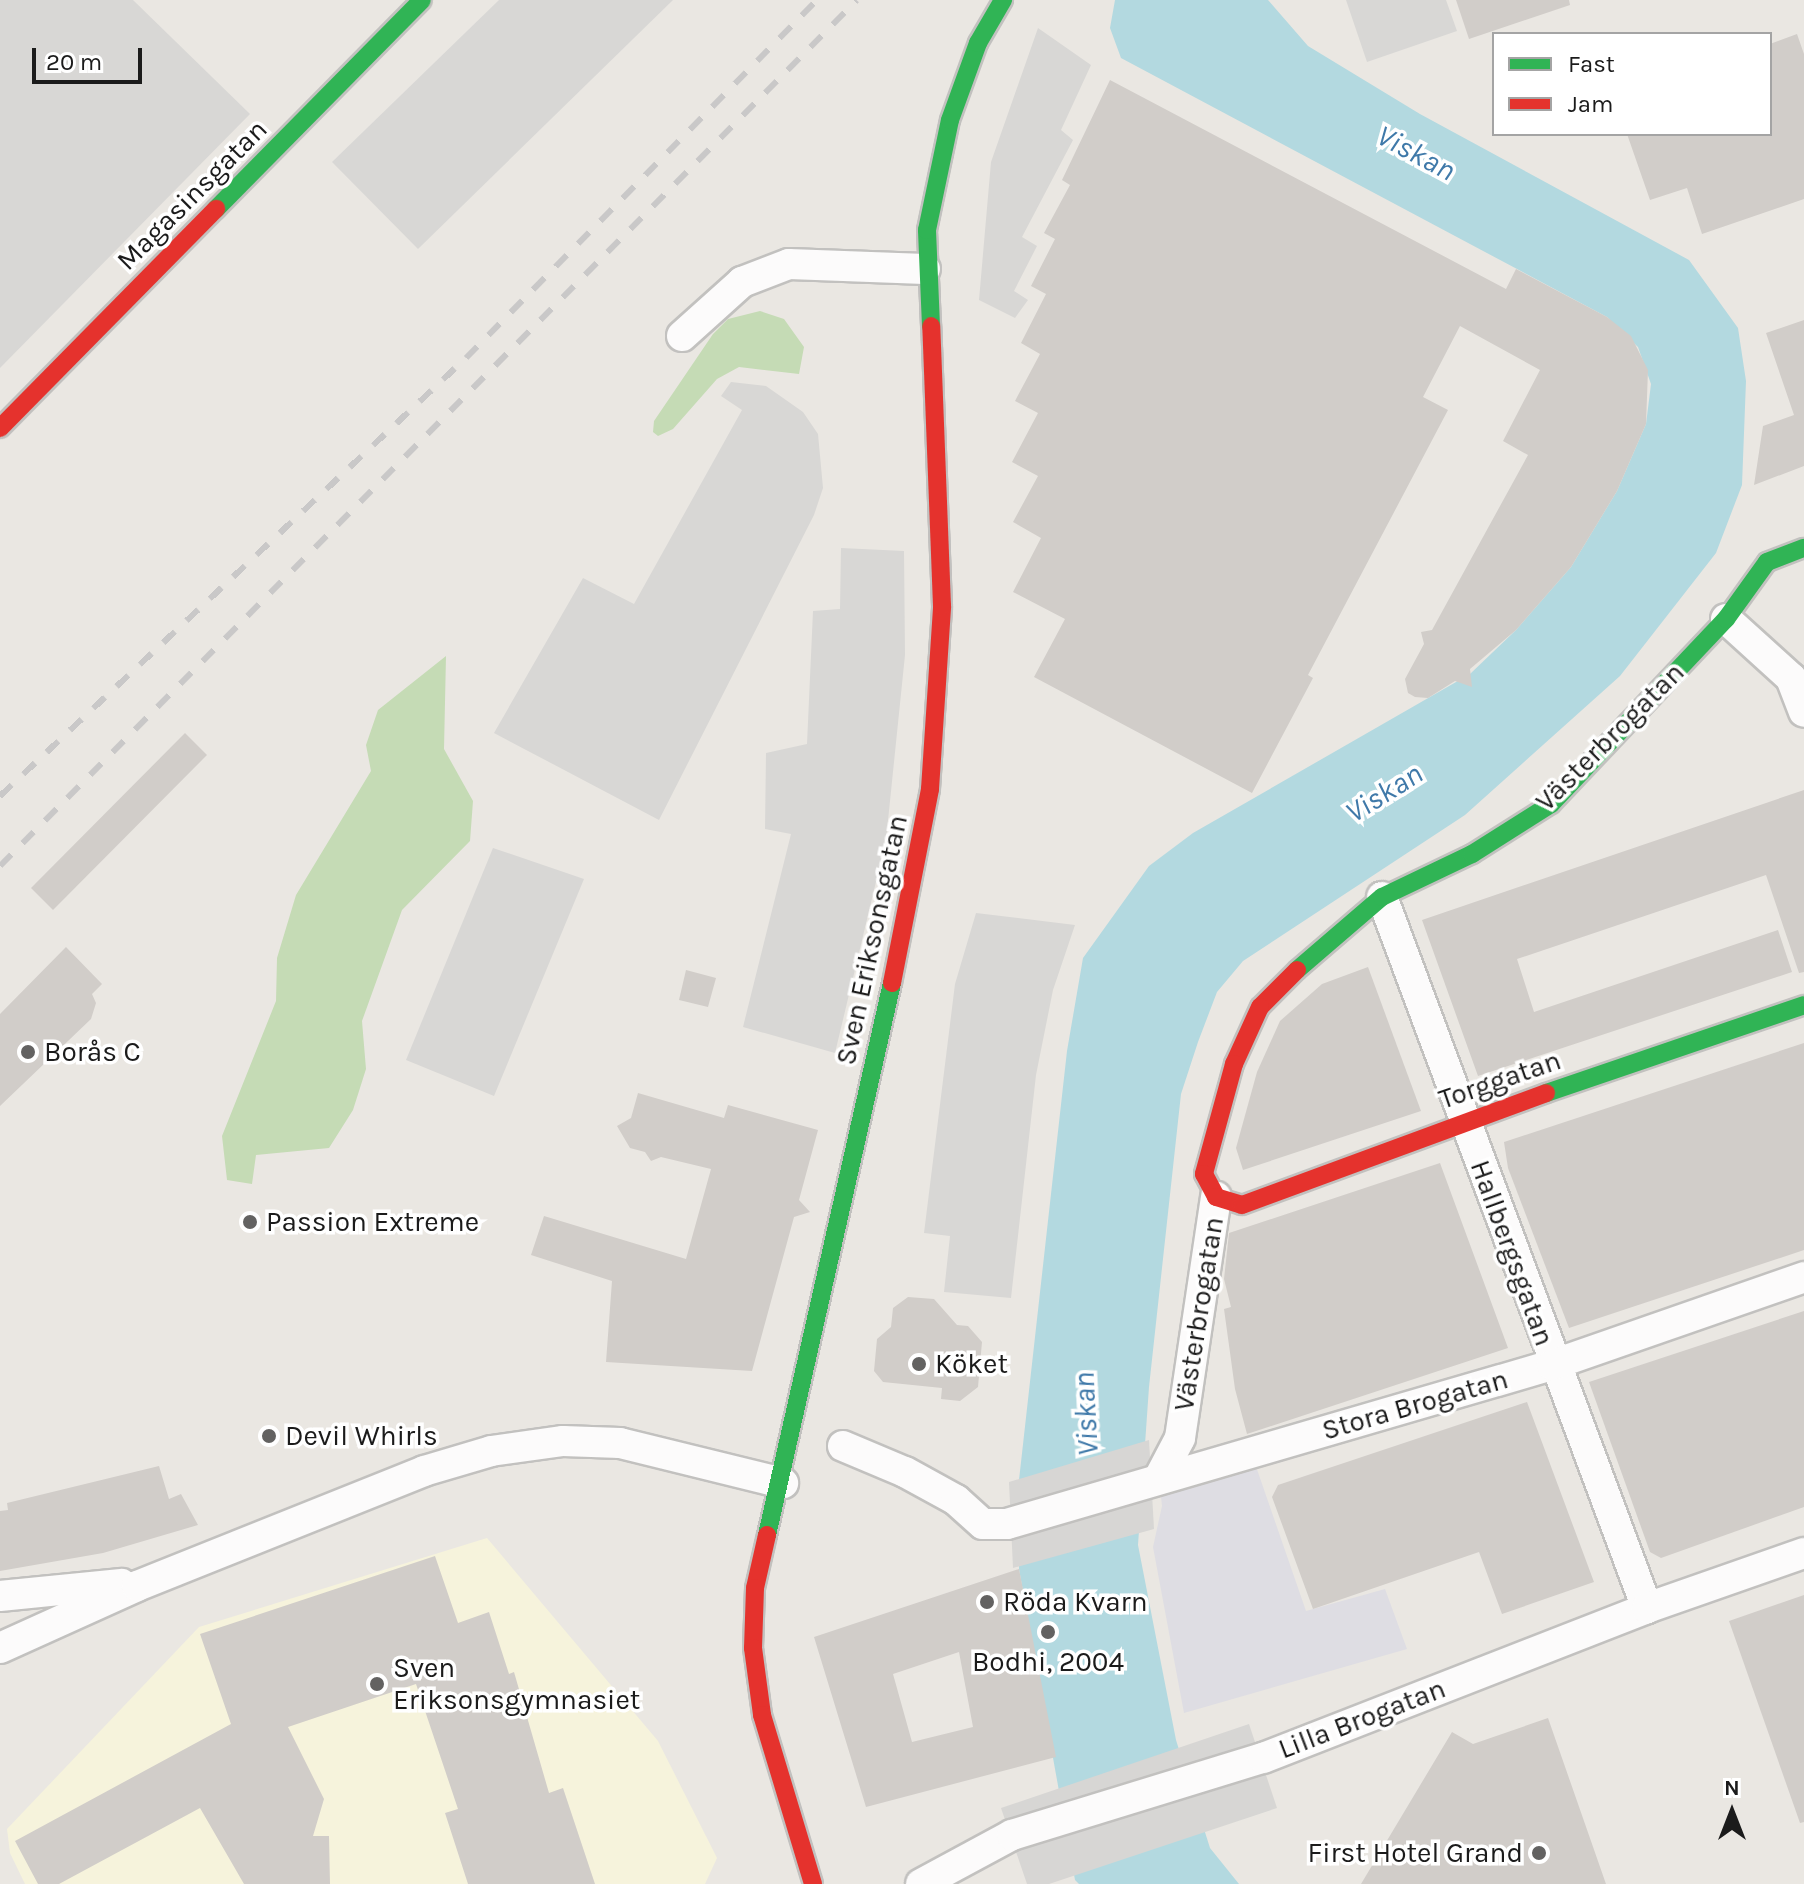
<!DOCTYPE html>
<meta charset="utf-8">
<style>
body{margin:0}
#map{position:relative;width:1804px;height:1884px;overflow:hidden;background:#eae7e2;font-family:Karla,sans-serif}
div>[style]{position:absolute}
[style*='--x']{left:calc(var(--x)*1px);top:calc(var(--y)*1px);width:calc(var(--w)*1px);rotate:calc(var(--a)*1deg)}
.education>*{inset:0;background:#f6f3dc}
.forest>*{inset:0;background:#c5dbb5}
.parking>*{inset:0;background:#d8d7d5}
.plaza>*{inset:0;background:#dedde3}
.water>*{inset:0;background:#b3d9e0}
.pier>*{inset:0;background:#d7d6d4}
.building>*{inset:0;background:#d1cdc9}
.roads{filter:drop-shadow(2px 0 #c2c1bf) drop-shadow(-2px 0 #c2c1bf) drop-shadow(0 2px #c2c1bf) drop-shadow(0 -2px #c2c1bf)}
.street>*{height:30px;margin:-15px;padding:0 15px;transform-origin:15px;border-radius:15px;background:#fcfbfb}
.fast>*{height:18px;margin:-9px;padding:0 9px;transform-origin:9px;border-radius:9px;background:#30b455}
.jam>*{height:18px;margin:-9px;padding:0 9px;transform-origin:9px;border-radius:9px;background:#e5322d}
.rail>*{height:6px;margin-top:-3px;transform-origin:0;background:repeating-linear-gradient(90deg,#c9c8c8 0 16px,transparent 0 32px)}
.dots>*{width:22px;height:22px;translate:-50% -50%;box-sizing:border-box;border:4px solid #fff;border-radius:50%}
span{translate:-50% -50%;white-space:nowrap;text-align:center;line-height:1.15;-webkit-text-stroke:7px #fff;paint-order:stroke}
.street-label{font-size:28px;color:#1b1b1b}
.poi-label{font-size:28px;color:#1b1b1b}
.left{translate:0 -50%;text-align:left}
.right{translate:-100% -50%;text-align:right}
.water-label{font-size:30px;color:#3f79a9;font-style:italic}
.legend{position:absolute;left:1492px;top:32px;width:280px;height:104px;box-sizing:border-box;background:#fff;border:2px solid #a4a4a4;margin:0;padding:10px 14px;list-style:none;font-size:24px;color:#1b1b1b}
.legend li{display:flex;align-items:center;gap:16px;height:40px}
.legend b{width:40px;border:2px solid #a4a4a4}
.north{position:absolute;left:1692px;top:1772px;width:80px;height:80px;-webkit-text-stroke:6px #fff;paint-order:stroke;rotate:0deg;font-size:22px;font-weight:700;line-height:32px;text-align:center;color:#1b1b1b}
.north::after{content:'';display:block;margin:auto;width:28px;height:36px;background:#1b1b1b;clip-path:polygon(50% 0,100% 100%,50% 72%,0 100%)}
.scale{position:absolute;left:32px;top:48px;width:110px;height:36px;box-sizing:border-box;border:4px solid #1b1b1b;border-top:0;padding-left:10px;font-size:24px;line-height:28px;white-space:nowrap;color:#1b1b1b;-webkit-text-stroke:6px #fff;paint-order:stroke}
</style>
<div id="map">
<div class="education">
<div style="clip-path:polygon(487px 1538px,658px 1741px,717px 1858px,705px 1884px,25px 1884px,10px 1853px,7px 1829px,199px 1627px)"></div>
</div>
<div class="forest">
<div style="clip-path:polygon(760px 311px,784px 319px,804px 347px,799px 374px,739px 367px,717px 379px,673px 429px,658px 436px,653px 432px,654px 421px,713px 334px,728px 319px)"></div>
<div style="clip-path:polygon(446px 656px,444px 749px,473px 801px,470px 841px,402px 910px,362px 1021px,366px 1069px,353px 1110px,329px 1148px,256px 1155px,252px 1184px,227px 1180px,222px 1136px,276px 1001px,277px 958px,296px 895px,371px 771px,366px 745px,378px 710px)"></div>
</div>
<div class="parking">
<div style="clip-path:polygon(0 0,133px 0,250px 114px,0 368px)"></div>
<div style="clip-path:polygon(499px 0,673px 0,418px 249px,332px 162px)"></div>
<div style="clip-path:polygon(1346px 0,1446px 0,1457px 31px,1367px 62px)"></div>
<div style="clip-path:polygon(1038px 28px,1091px 65px,1061px 130px,1073px 140px,1022px 237px,1037px 246px,1014px 291px,1028px 300px,1015px 318px,979px 300px,991px 162px)"></div>
<div style="clip-path:polygon(731px 382px,766px 386px,803px 412px,818px 434px,823px 488px,814px 515px,659px 820px,494px 733px,583px 578px,634px 604px,742px 410px,721px 396px)"></div>
<div style="clip-path:polygon(841px 548px,904px 551px,905px 655px,886px 840px,835px 1053px,743px 1027px,791px 834px,765px 829px,766px 753px,807px 744px,813px 611px,840px 609px)"></div>
<div style="clip-path:polygon(493px 848px,584px 879px,494px 1096px,406px 1060px)"></div>
<div style="clip-path:polygon(976px 913px,1075px 925px,1053px 990px,1036px 1075px,1011px 1298px,944px 1292px,950px 1236px,924px 1233px,955px 984px)"></div>
</div>
<div class="plaza">
<div style="clip-path:polygon(1251px 1452px,1306px 1611px,1385px 1589px,1407px 1649px,1184px 1713px,1153px 1547px,1162px 1506px,1159px 1478px)"></div>
</div>
<div class="water">
<div style="clip-path:polygon(1115px 0,1268px 0,1308px 46px,1420px 114px,1689px 260px,1738px 328px,1746px 381px,1742px 485px,1716px 553px,1620px 676px,1465px 815px,1243px 961px,1217px 992px,1198px 1042px,1181px 1094px,1149px 1387px,1138px 1545px,1176px 1740px,1210px 1848px,1239px 1884px,1079px 1884px,1075px 1880px,1019px 1569px,1019px 1480px,1067px 1051px,1083px 958px,1149px 866px,1193px 833px,1470px 674px,1516px 630px,1571px 567px,1617px 491px,1646px 424px,1651px 384px,1638px 347px,1607px 317px,1121px 58px,1110px 28px)"></div>
</div>
<div class="pier">
<div style="clip-path:polygon(1149px 1440px,1154px 1529px,1013px 1568px,1009px 1482px)"></div>
<div style="clip-path:polygon(1249px 1724px,1277px 1808px,1049px 1884px,1027px 1884px,1001px 1808px)"></div>
</div>
<div class="building">
<div style="clip-path:polygon(1456px 0,1569px 0,1570px 5px,1469px 39px)"></div>
<div style="clip-path:polygon(1797px 34px,1804px 54px,1804px 199px,1702px 234px,1687px 188px,1650px 200px,1627px 134px,1770px 134px,1770px 44px)"></div>
<div style="clip-path:polygon(1110px 80px,1506px 289px,1516px 269px,1607px 317px,1631px 336px,1648px 370px,1646px 424px,1617px 491px,1571px 567px,1516px 630px,1470px 669px,1472px 687px,1455px 681px,1428px 698px,1415px 697px,1408px 693px,1405px 679px,1424px 644px,1421px 632px,1432px 630px,1528px 455px,1503px 441px,1540px 370px,1460px 326px,1423px 397px,1448px 410px,1308px 675px,1313px 678px,1252px 793px,1034px 677px,1065px 619px,1013px 592px,1041px 538px,1013px 522px,1038px 476px,1012px 462px,1038px 413px,1015px 401px,1040px 354px,1021px 343px,1046px 294px,1031px 286px,1055px 239px,1044px 233px,1070px 185px,1062px 180px)"></div>
<div style="clip-path:polygon(1804px 320px,1804px 466px,1754px 485px,1763px 426px,1794px 415px,1766px 333px)"></div>
<div style="clip-path:polygon(185px 733px,207px 755px,53px 910px,31px 888px)"></div>
<div style="clip-path:polygon(1804px 790px,1804px 972px,1799px 973px,1766px 875px,1517px 959px,1534px 1012px,1778px 930px,1792px 972px,1478px 1076px,1422px 920px)"></div>
<div style="clip-path:polygon(66px 947px,102px 984px,92px 994px,96px 1003px,91px 1019px,0 1106px,0 1014px)"></div>
<div style="clip-path:polygon(1368px 967px,1421px 1111px,1243px 1170px,1236px 1148px,1257px 1072px,1280px 1021px,1322px 984px)"></div>
<div style="clip-path:polygon(686px 970px,716px 978px,708px 1007px,679px 1000px)"></div>
<div style="clip-path:polygon(1804px 1043px,1804px 1250px,1569px 1328px,1508px 1168px,1504px 1142px)"></div>
<div style="clip-path:polygon(638px 1093px,724px 1118px,728px 1105px,818px 1130px,799px 1200px,810px 1212px,794px 1217px,752px 1371px,606px 1362px,612px 1281px,531px 1255px,544px 1216px,686px 1259px,711px 1169px,661px 1157px,651px 1161px,645px 1152px,630px 1148px,617px 1126px,631px 1118px)"></div>
<div style="clip-path:polygon(1440px 1163px,1508px 1348px,1247px 1434px,1235px 1389px,1224px 1309px,1231px 1307px,1224px 1279px,1229px 1233px)"></div>
<div style="clip-path:polygon(908px 1297px,934px 1299px,957px 1325px,968px 1326px,982px 1342px,978px 1387px,960px 1401px,941px 1399px,942px 1388px,883px 1382px,874px 1371px,877px 1339px,891px 1327px,893px 1308px)"></div>
<div style="clip-path:polygon(1804px 1311px,1804px 1507px,1661px 1558px,1650px 1552px,1589px 1382px)"></div>
<div style="clip-path:polygon(1527px 1402px,1594px 1582px,1502px 1614px,1479px 1552px,1313px 1609px,1272px 1497px,1278px 1485px)"></div>
<div style="clip-path:polygon(159px 1466px,169px 1499px,181px 1494px,198px 1525px,103px 1553px,0 1571px,0 1511px,8px 1510px,7px 1503px)"></div>
<div style="clip-path:polygon(435px 1556px,458px 1623px,489px 1612px,509px 1674px,514px 1672px,549px 1793px,563px 1788px,595px 1884px,468px 1884px,445px 1813px,458px 1809px,416px 1684px,288px 1727px,324px 1799px,313px 1836px,329px 1836px,330px 1884px,244px 1884px,200px 1808px,59px 1884px,38px 1884px,15px 1841px,231px 1724px,200px 1634px)"></div>
<div style="clip-path:polygon(evenodd,1019px 1569px,1056px 1757px,866px 1807px,814px 1637px,1019px 1569px,959px 1652px,973px 1727px,912px 1742px,893px 1674px,959px 1652px)"></div>
<div style="clip-path:polygon(1804px 1595px,1804px 1822px,1800px 1823px,1729px 1621px)"></div>
<div style="clip-path:polygon(1548px 1718px,1606px 1884px,1361px 1884px,1452px 1732px,1473px 1744px)"></div>
</div>
<div class="roads">
<div class="street">
<div style="--x:682;--y:336;--w:81;--a:-42"></div>
<div style="--x:742;--y:282;--w:50;--a:-21"></div>
<div style="--x:789;--y:264;--w:136;--a:2.1"></div>
<div style="--x:1726;--y:619;--w:88;--a:42.2"></div>
<div style="--x:1791;--y:678;--w:36;--a:69"></div>
<div style="--x:1382;--y:897;--w:759;--a:69.56"></div>
<div style="--x:843;--y:1446;--w:67;--a:22.8"></div>
<div style="--x:905;--y:1472;--w:58;--a:28.8"></div>
<div style="--x:956;--y:1500;--w:36;--a:42"></div>
<div style="--x:983;--y:1524;--w:24;--a:0"></div>
<div style="--x:1007;--y:1524;--w:568;--a:-16.26"></div>
<div style="--x:1552;--y:1365;--w:267;--a:-19.2"></div>
<div style="--x:1159;--y:1478;--w:45;--a:-62.3"></div>
<div style="--x:1180;--y:1438;--w:244;--a:-81.5"></div>
<div style="--x:0;--y:1596;--w:122;--a:-5.7"></div>
<div style="--x:0;--y:1648;--w:150;--a:-24.3"></div>
<div style="--x:137;--y:1586;--w:309;--a:-21.8"></div>
<div style="--x:424;--y:1471;--w:70;--a:-16.6"></div>
<div style="--x:491;--y:1451;--w:73;--a:-7.9"></div>
<div style="--x:563;--y:1441;--w:57;--a:2"></div>
<div style="--x:620;--y:1443;--w:168;--a:13.8"></div>
<div style="--x:921;--y:1884;--w:103;--a:-28.3"></div>
<div style="--x:1012;--y:1835;--w:263;--a:-17.1"></div>
<div style="--x:1263;--y:1758;--w:412;--a:-21.3"></div>
<div style="--x:1647;--y:1608;--w:166;--a:-19.3"></div>
</div>
<div class="fast">
<div style="--x:216;--y:209;--w:293;--a:-45.4"></div>
<div style="--x:931;--y:326;--w:96;--a:-92.4"></div>
<div style="--x:927;--y:230;--w:112;--a:-78.2"></div>
<div style="--x:950;--y:120;--w:82;--a:-70"></div>
<div style="--x:978;--y:43;--w:50;--a:-59.8"></div>
<div style="--x:1297;--y:970;--w:112;--a:-40.7"></div>
<div style="--x:1382;--y:897;--w:100;--a:-25.5"></div>
<div style="--x:1472;--y:854;--w:93;--a:-32.3"></div>
<div style="--x:1551;--y:804;--w:255;--a:-46.6"></div>
<div style="--x:1726;--y:619;--w:70;--a:-54.3"></div>
<div style="--x:1767;--y:562;--w:40;--a:-21"></div>
<div style="--x:1546;--y:1093;--w:273;--a:-18.8"></div>
<div style="--x:767;--y:1535;--w:566;--a:-77.24"></div>
</div>
<div class="jam">
<div style="--x:0;--y:428;--w:308;--a:-45.4"></div>
<div style="--x:1297;--y:970;--w:52;--a:135"></div>
<div style="--x:1260;--y:1007;--w:63;--a:114.5"></div>
<div style="--x:1234;--y:1064;--w:114;--a:105.3"></div>
<div style="--x:1204;--y:1174;--w:26;--a:62"></div>
<div style="--x:1216;--y:1197;--w:27;--a:17"></div>
<div style="--x:1242;--y:1205;--w:324;--a:-20.2"></div>
<div style="--x:892;--y:983;--w:198;--a:-78.9"></div>
<div style="--x:930;--y:789;--w:183;--a:-86.2"></div>
<div style="--x:942;--y:606;--w:280;--a:-92.2"></div>
<div style="--x:767;--y:1535;--w:54;--a:102.8"></div>
<div style="--x:755;--y:1588;--w:60;--a:91.9"></div>
<div style="--x:753;--y:1648;--w:68;--a:82.3"></div>
<div style="--x:762;--y:1715;--w:177;--a:73.2"></div>
</div>
</div>
<div class="rail">
<div style="--x:0;--y:796;--w:640;--a:-43.23"></div>
<div style="--x:466;--y:358;--w:501;--a:-45.57"></div>
<div style="--x:0;--y:866;--w:1218;--a:-45.3"></div>
</div>
<div class="dots">
<div style="left:28px;top:1052px;background:#636261"></div>
<div style="left:250px;top:1222px;background:#636261"></div>
<div style="left:919px;top:1364px;background:#636261"></div>
<div style="left:269px;top:1436px;background:#636261"></div>
<div style="left:987px;top:1602px;background:#636261"></div>
<div style="left:1048px;top:1632px;background:#636261"></div>
<div style="left:377px;top:1684px;background:#636261"></div>
<div style="left:1539px;top:1853px;background:#636261"></div>
</div>
<div class="street-label">
<span style="left:192px;top:195px;rotate:-45deg">Magasinsgatan</span>
<span style="left:1610px;top:737px;rotate:-45deg">Västerbrogatan</span>
<span style="left:872px;top:940px;rotate:-78deg">Sven Eriksonsgatan</span>
<span style="left:1500px;top:1080px;rotate:-19deg">Torggatan</span>
<span style="left:1512px;top:1253px;rotate:70deg">Hallbergsgatan</span>
<span style="left:1199px;top:1314px;rotate:-81deg">Västerbrogatan</span>
<span style="left:1415px;top:1405px;rotate:-16deg">Stora Brogatan</span>
<span style="left:1362px;top:1719px;rotate:-21deg">Lilla Brogatan</span>
</div>
<div class="poi-label">
<span class="left" style="left:44px;top:1052px">Borås C</span>
<span class="left" style="left:266px;top:1222px">Passion Extreme</span>
<span class="left" style="left:935px;top:1364px">Köket</span>
<span class="left" style="left:285px;top:1436px">Devil Whirls</span>
<span class="left" style="left:1003px;top:1602px">Röda Kvarn</span>
<span style="left:1048px;top:1662px">Bodhi, 2004</span>
<span class="left" style="left:393px;top:1684px">Sven<br>Eriksonsgymnasiet</span>
<span class="right" style="left:1523px;top:1853px">First Hotel Grand</span>
</div>
<div class="water-label">
<span style="left:1416px;top:153px;rotate:28deg">Viskan</span>
<span style="left:1384px;top:793px;rotate:-32deg">Viskan</span>
<span style="left:1086px;top:1414px;rotate:-93deg">Viskan</span>
</div>
<ul class="legend">
<li><b style="height:10px;background:#30b455"></b>Fast</li>
<li><b style="height:10px;background:#e5322d"></b>Jam</li>
</ul>
<div class="north">N</div>
<div class="scale">20 m</div>
</div>
